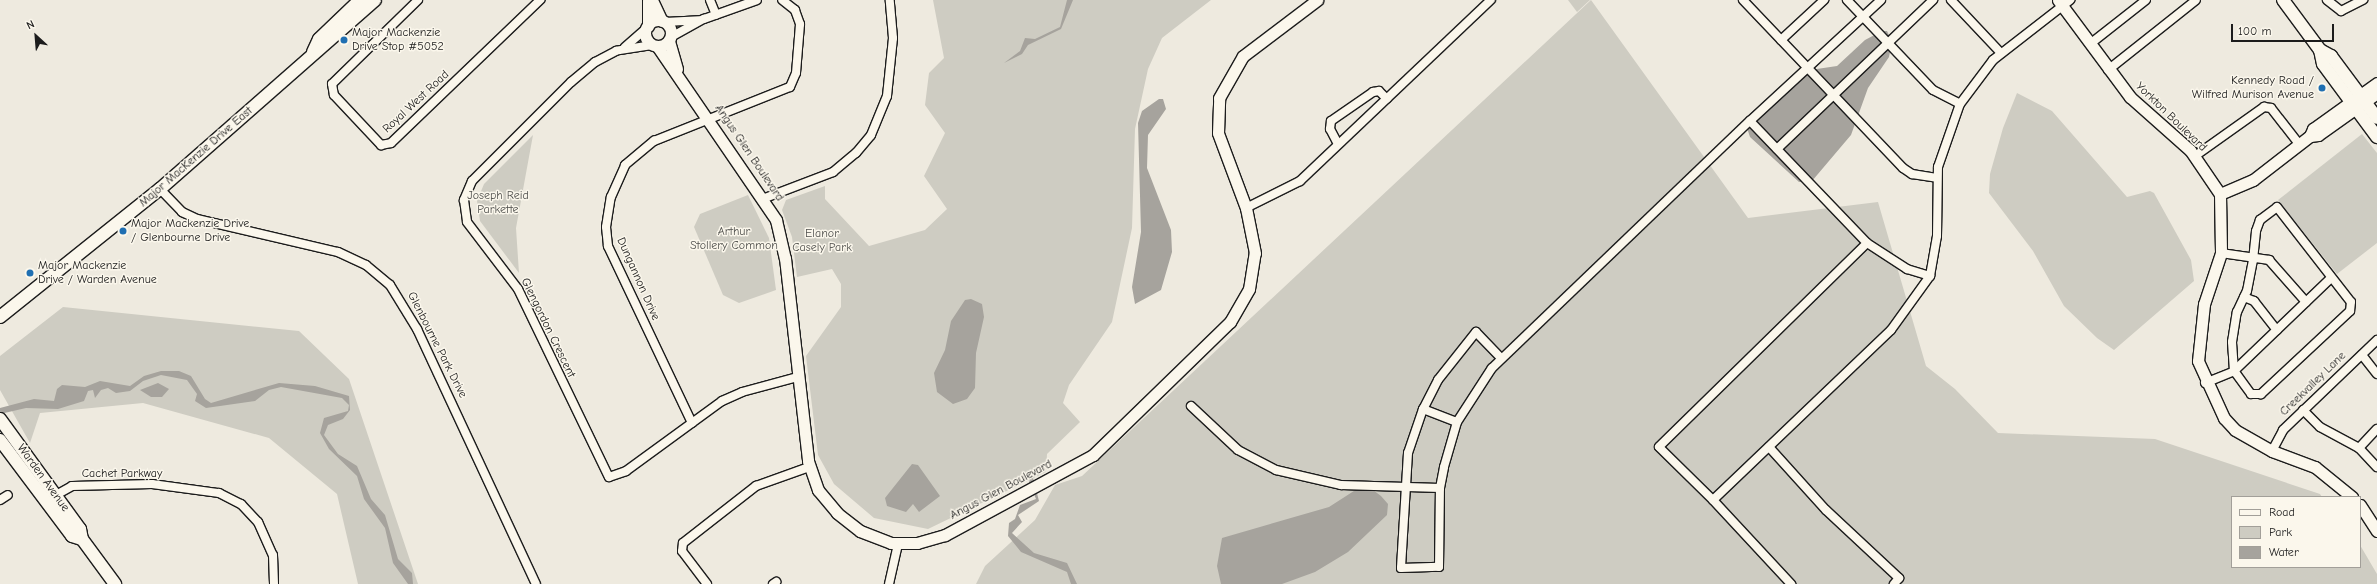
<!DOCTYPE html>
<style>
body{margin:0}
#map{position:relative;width:2377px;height:584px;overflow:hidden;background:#eeeadf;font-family:"Comic Neue",sans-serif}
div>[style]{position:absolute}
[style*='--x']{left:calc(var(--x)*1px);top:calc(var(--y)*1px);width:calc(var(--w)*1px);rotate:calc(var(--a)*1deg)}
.green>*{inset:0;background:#ceccc2}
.water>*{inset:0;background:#a6a39d}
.roads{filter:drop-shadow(1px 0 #1c1c1c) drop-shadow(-1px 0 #1c1c1c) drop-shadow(0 1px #1c1c1c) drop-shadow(0 -1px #1c1c1c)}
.street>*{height:8px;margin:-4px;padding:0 4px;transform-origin:4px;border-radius:4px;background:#fbf7ec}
.secondary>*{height:11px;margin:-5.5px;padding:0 5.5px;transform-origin:5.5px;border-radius:5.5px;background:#fbf7ec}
.secondary>.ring{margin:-5.5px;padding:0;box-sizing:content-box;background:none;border:11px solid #fbf7ec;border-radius:50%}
.primary>*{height:12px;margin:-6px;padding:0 6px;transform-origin:6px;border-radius:6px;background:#fbf7ec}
.dots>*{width:11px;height:11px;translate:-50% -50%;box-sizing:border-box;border:2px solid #fbf7ec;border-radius:50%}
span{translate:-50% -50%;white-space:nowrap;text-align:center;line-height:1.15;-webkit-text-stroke:3px #fbf7ec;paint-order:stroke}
.poi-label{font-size:12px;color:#1c1c1c}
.left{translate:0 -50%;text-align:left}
.right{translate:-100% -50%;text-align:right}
.street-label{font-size:12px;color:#1c1c1c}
.park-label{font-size:12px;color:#51514e}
.legend{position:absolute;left:2231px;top:496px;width:130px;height:72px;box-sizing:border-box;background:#fbf7ec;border:1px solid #a29f99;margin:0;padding:5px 7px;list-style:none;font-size:12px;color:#1c1c1c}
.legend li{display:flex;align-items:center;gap:8px;height:20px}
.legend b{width:20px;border:1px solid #a29f99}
.north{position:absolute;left:16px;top:16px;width:40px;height:40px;-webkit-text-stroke:3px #fbf7ec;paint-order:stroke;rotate:334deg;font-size:11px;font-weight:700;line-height:16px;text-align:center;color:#1c1c1c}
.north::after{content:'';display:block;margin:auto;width:14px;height:18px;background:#1c1c1c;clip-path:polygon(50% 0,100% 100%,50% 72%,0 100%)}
.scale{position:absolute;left:2231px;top:24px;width:103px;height:18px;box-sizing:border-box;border:2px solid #1c1c1c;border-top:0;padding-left:5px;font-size:12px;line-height:14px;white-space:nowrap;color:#1c1c1c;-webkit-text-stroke:3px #fbf7ec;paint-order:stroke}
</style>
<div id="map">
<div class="green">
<div style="clip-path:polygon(933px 0,1211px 0,1162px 38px,1148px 69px,1135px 129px,1132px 228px,1112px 322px,1069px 385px,1063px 403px,1080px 422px,1047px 454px,1046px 472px,928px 529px,874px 518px,834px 484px,818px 455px,806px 356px,841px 307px,841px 284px,832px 269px,797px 277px,792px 237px,782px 210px,786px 200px,825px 186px,825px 199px,869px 246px,925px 230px,947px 209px,924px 176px,945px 133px,925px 105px,929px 73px,944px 58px)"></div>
<div style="clip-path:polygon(1568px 0,1590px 0,1577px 12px)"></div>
<div style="clip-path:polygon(1591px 0,1748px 218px,1878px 202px,1926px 366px,1955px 389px,1998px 433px,2155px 439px,2320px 494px,2322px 497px,2232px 497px,2232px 567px,2360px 567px,2360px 545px,2377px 574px,2377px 584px,976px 584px,985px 566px,1035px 520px,1055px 485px,1082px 476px)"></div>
<div style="clip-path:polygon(2017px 93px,2052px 111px,2127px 197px,2150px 191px,2154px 193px,2191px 260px,2194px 281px,2114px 350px,2097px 338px,2064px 306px,2033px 251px,1989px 193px,1990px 174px,2003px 128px)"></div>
<div style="clip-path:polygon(2362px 134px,2377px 153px,2377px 243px,2337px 274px,2278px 200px)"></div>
<div style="clip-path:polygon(533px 135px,516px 228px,519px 273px,480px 221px,477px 201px,484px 184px)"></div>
<div style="clip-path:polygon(748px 195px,769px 238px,776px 290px,739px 303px,723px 295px,694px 227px,700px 214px)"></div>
<div style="clip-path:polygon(63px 307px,299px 331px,349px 379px,418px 584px,358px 584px,337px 494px,269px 438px,143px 403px,40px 413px,30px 443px,0 390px,0 356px)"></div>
</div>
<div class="water">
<div style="clip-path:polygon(1067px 0,1073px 0,1061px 29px,1028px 45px,1022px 54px,1004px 63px,1020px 51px,1025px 38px,1035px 39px,1060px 27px)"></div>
<div style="clip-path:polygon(1882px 31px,1887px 31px,1892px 41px,1889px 57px,1868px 88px,1851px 135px,1812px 181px,1799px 182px,1750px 137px,1746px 125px,1750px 114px,1778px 89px,1810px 70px,1837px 66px,1865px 40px)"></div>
<div style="clip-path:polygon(1159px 99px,1163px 99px,1166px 109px,1148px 135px,1147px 168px,1171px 230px,1172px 252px,1161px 290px,1135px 304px,1132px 287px,1141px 232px,1138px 123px,1142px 111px)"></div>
<div style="clip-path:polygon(971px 299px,982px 304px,984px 317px,976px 353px,975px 388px,967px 399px,953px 404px,937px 392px,934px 373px,945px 350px,951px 321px,965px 300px)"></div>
<div style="clip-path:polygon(161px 371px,179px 371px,191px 376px,205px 399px,211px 403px,279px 383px,315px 386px,349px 396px,350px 410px,343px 419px,328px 425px,324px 435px,338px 454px,357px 466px,371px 499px,385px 515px,398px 559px,412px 573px,413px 584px,408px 584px,393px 563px,385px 528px,364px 499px,357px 476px,329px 449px,320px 433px,324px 418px,348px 411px,349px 405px,342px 398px,281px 387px,269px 390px,255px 401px,206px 408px,195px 401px,197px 394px,187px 380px,161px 375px,143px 381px,130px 391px,116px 393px,108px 388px,101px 390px,95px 398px,93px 390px,88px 391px,84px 401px,58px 409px,26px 408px,0 414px,0 408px,34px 399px,54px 401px,57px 389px,62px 385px,85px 387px,100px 381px,130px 386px,144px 376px)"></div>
<div style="clip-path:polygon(158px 383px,169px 389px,162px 397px,151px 397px,140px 390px)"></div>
<div style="clip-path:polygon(912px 464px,918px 465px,940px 496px,919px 512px,913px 504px,906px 512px,887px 506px,885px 498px)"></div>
<div style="clip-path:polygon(1032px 474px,1039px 501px,1018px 515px,1022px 522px,1012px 533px,1034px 553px,1067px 563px,1077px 584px,1071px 584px,1067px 572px,1021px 552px,1008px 536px,1009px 523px,1015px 519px,1020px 505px,1036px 499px,1029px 482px)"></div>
<div style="clip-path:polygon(1357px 489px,1373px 490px,1381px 496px,1388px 504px,1387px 515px,1348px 552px,1315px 572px,1282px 584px,1221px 584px,1217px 566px,1222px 538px,1329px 507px)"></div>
</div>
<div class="roads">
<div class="street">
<div style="--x:418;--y:0;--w:120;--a:135.7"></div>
<div style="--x:332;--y:84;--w:11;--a:80"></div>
<div style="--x:334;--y:95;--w:69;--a:46.8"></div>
<div style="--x:381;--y:145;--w:10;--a:-11"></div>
<div style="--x:391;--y:143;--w:207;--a:-43.8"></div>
<div style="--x:710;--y:0;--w:16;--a:68"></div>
<div style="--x:1743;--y:0;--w:232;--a:46.4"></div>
<div style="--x:1903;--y:168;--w:11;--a:34"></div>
<div style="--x:1912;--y:174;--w:25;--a:9"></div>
<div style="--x:1847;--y:0;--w:124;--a:46.3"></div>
<div style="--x:1933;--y:90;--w:30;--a:27"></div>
<div style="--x:1881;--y:0;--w:178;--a:137.3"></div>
<div style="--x:1750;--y:121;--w:169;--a:46.2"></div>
<div style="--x:1867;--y:243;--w:48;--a:33"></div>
<div style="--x:1907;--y:269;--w:24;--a:17"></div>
<div style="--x:1930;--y:276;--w:41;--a:-80.1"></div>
<div style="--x:1937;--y:236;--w:69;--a:-89.2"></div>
<div style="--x:1938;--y:167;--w:67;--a:-70.8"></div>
<div style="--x:1960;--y:104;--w:55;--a:-53.1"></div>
<div style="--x:1993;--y:60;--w:98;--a:-37.9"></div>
<div style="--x:1951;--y:0;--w:73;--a:46.7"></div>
<div style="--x:2327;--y:0;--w:18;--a:38"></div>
<div style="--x:2341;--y:11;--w:25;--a:-27"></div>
<div style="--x:665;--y:22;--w:34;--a:-3"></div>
<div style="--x:671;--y:37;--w:38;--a:-29"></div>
<div style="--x:704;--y:19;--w:56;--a:-19.7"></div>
<div style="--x:1781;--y:40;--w:59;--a:-42.9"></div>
<div style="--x:2090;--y:44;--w:71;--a:-38.2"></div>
<div style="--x:652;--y:45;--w:36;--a:171"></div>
<div style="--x:616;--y:51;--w:24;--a:152"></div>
<div style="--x:595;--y:62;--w:31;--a:140"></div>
<div style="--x:571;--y:82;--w:140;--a:135"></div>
<div style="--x:472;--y:181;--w:21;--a:113"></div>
<div style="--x:464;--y:200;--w:22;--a:82"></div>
<div style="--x:467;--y:222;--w:84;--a:52.7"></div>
<div style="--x:518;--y:289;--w:209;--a:64.2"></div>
<div style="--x:609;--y:477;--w:18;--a:-19"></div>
<div style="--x:626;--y:471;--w:119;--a:-36.1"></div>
<div style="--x:722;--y:401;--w:22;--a:-24"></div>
<div style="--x:742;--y:392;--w:58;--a:-15"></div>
<div style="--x:625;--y:47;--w:28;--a:-41"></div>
<div style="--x:2108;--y:70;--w:112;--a:-38.5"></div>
<div style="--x:1338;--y:144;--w:17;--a:-118"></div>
<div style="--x:1330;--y:129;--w:8;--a:-83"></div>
<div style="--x:1331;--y:121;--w:51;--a:-34.6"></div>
<div style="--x:1373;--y:92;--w:6;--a:-9"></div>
<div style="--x:1379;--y:91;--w:11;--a:45"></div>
<div style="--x:1777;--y:149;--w:216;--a:-43.7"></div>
<div style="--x:2195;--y:156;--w:85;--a:-35.4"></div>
<div style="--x:2264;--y:107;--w:7;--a:8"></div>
<div style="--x:2271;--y:108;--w:46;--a:52.1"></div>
<div style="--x:160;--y:189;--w:32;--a:46"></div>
<div style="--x:182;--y:212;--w:17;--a:25"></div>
<div style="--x:197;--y:219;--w:145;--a:13.2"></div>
<div style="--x:338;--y:252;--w:31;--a:25"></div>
<div style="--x:366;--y:265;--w:31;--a:40"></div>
<div style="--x:390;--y:285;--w:52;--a:58.5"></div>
<div style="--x:417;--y:329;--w:281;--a:65"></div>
<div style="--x:765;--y:198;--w:73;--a:-20.9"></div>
<div style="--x:833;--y:172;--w:30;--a:-40"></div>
<div style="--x:856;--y:153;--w:23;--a:-50"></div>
<div style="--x:871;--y:135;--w:42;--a:-67.7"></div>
<div style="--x:887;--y:96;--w:58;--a:-84.1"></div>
<div style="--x:893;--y:38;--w:38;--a:-95"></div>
<div style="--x:2277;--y:207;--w:120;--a:52.1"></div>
<div style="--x:2351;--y:302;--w:9;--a:96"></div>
<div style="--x:2350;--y:311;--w:122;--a:137"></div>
<div style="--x:2261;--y:394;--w:10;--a:180"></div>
<div style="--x:2251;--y:394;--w:29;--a:-126"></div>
<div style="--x:2234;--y:371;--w:29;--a:-94"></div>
<div style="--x:2232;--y:342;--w:30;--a:-81"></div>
<div style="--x:2237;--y:312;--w:23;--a:-65"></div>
<div style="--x:2247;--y:291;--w:32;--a:-79"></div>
<div style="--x:2253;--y:260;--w:29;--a:-84"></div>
<div style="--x:2256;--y:231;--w:12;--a:-70"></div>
<div style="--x:2260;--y:220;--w:21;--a:-37"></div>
<div style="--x:1246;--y:208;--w:60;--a:-26.6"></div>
<div style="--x:1300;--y:181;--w:263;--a:-43.5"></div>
<div style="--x:1867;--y:243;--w:291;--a:135.6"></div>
<div style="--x:1659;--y:447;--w:76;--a:44.5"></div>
<div style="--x:1713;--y:500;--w:246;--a:-43.7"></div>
<div style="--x:1891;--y:330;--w:67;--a:-54.2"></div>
<div style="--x:2221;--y:253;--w:49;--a:8.3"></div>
<div style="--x:2269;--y:260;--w:56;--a:48.6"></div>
<div style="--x:2244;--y:297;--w:11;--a:22"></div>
<div style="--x:2254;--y:301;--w:37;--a:52"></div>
<div style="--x:2362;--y:355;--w:24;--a:52"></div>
<div style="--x:1501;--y:358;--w:36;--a:-134"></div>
<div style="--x:1476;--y:332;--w:61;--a:128.4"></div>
<div style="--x:1438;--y:380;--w:33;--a:117"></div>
<div style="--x:1423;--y:409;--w:46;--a:108.8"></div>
<div style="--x:1408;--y:453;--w:115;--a:93.5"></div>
<div style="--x:1401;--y:568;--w:38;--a:-2"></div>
<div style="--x:1439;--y:567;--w:79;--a:-89.3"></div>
<div style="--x:1440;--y:488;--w:21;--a:-79"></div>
<div style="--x:1444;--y:467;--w:47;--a:-73.9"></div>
<div style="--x:1457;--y:422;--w:64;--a:-57.1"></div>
<div style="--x:1492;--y:368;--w:357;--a:-43.8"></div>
<div style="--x:2205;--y:383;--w:31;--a:-22"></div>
<div style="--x:2234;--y:371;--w:134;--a:-43.8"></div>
<div style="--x:1191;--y:406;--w:64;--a:43.1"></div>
<div style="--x:1238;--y:450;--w:43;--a:27.8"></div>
<div style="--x:1276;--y:470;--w:67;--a:13"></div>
<div style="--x:1341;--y:485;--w:99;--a:1.7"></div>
<div style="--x:1423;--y:409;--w:36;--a:21"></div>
<div style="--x:2303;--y:410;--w:24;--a:45"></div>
<div style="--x:2320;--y:427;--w:44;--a:28.3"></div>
<div style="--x:2359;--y:448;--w:26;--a:47"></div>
<div style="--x:692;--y:423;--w:196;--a:-115.4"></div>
<div style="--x:608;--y:246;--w:19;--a:-96"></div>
<div style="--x:606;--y:227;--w:30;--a:-81"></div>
<div style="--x:611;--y:197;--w:35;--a:-66"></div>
<div style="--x:625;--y:165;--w:38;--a:-40"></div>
<div style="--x:654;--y:141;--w:146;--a:-21.7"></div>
<div style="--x:790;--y:87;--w:15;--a:-67"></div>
<div style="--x:796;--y:73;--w:49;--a:-85.3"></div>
<div style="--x:800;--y:24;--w:15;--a:-110"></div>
<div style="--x:795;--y:10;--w:16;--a:-142"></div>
<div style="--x:1769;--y:447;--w:85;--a:47.9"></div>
<div style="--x:1826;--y:510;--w:100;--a:43"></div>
<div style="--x:1899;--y:578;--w:8;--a:130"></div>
<div style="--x:2359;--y:448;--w:26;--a:-47"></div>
<div style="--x:2272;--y:451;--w:24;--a:-62"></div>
<div style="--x:2283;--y:430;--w:130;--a:-43.8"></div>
<div style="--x:56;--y:495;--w:18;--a:-29"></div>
<div style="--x:72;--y:486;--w:80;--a:-1.4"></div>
<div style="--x:152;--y:484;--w:68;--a:7.7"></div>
<div style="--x:219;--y:493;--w:25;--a:27"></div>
<div style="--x:241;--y:504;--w:25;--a:47"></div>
<div style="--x:258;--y:522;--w:36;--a:66"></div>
<div style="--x:273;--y:555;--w:29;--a:88"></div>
<div style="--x:0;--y:500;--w:9;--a:-32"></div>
<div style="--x:1713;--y:500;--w:115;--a:47.1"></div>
<div style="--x:707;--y:584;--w:41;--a:-127.1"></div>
<div style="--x:682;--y:551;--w:8;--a:-83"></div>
<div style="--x:683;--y:543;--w:93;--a:-38"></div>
<div style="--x:756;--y:486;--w:56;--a:-19.7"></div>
<div style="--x:773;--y:584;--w:4;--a:-34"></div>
<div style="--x:889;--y:584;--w:41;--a:-77.3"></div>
</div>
<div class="secondary">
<div style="--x:652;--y:0;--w:23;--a:65"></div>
<div style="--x:2058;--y:0;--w:121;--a:53.4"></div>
<div style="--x:2130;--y:97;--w:80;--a:41.5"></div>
<div style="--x:2190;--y:150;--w:53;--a:55.7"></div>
<div style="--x:2220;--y:194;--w:59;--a:89"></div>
<div style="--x:2221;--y:253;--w:54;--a:108.4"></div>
<div style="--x:2204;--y:304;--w:57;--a:96"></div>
<div style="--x:2198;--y:361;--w:63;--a:65.5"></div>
<div style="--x:2224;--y:418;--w:16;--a:47"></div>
<div style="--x:2235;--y:430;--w:43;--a:29.6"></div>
<div style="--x:2272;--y:451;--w:46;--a:20.4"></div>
<div style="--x:2315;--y:467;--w:48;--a:39"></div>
<div class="ring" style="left:645px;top:20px;width:15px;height:15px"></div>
<div style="--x:648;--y:26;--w:26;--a:-90"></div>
<div style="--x:669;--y:41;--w:29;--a:74"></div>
<div style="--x:657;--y:46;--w:211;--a:55.6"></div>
<div style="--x:776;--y:220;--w:39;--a:77"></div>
<div style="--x:785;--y:258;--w:204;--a:83.5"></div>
<div style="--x:808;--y:461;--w:31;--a:71"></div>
<div style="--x:818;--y:490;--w:30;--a:50"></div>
<div style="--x:837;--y:513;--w:29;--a:38"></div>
<div style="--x:860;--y:531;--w:33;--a:21"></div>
<div style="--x:891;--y:543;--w:26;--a:0"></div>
<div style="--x:917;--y:543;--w:29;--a:-16"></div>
<div style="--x:945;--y:535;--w:168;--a:-28.4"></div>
<div style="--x:1093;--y:455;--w:191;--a:-44.2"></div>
<div style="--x:1230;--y:322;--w:38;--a:-60"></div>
<div style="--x:1249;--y:289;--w:36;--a:-81"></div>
<div style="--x:1255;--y:253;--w:46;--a:-101.3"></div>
<div style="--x:1246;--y:208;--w:80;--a:-110.5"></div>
<div style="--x:1218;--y:133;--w:35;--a:-88"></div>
<div style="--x:1219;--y:98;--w:48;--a:-60.3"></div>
<div style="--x:1243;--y:56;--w:93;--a:-37.1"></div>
<div style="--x:2310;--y:136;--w:8;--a:-67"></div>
<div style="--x:2313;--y:129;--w:79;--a:-35.7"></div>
<div style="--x:2220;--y:194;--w:36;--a:-23"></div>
<div style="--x:2253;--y:180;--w:72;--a:-37.7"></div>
<div style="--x:2310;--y:136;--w:8;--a:-7"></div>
<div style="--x:2318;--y:135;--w:72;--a:-35.4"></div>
<div style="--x:2360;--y:505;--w:31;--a:57"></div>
</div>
<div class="primary">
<div style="--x:2283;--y:0;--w:62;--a:53.5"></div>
<div style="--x:2320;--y:50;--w:13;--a:29"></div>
<div style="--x:2331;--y:56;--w:77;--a:53.4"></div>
<div style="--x:2320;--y:50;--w:14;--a:78"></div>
<div style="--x:2323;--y:64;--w:91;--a:53.5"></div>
<div style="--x:313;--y:52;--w:14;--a:-65"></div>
<div style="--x:319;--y:39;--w:57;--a:-43.6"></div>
<div style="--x:0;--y:317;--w:205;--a:-38.7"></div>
<div style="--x:160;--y:189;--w:286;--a:-41.3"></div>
<div style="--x:0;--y:419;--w:136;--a:54"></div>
<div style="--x:80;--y:529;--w:10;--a:79"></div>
<div style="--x:82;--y:539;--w:56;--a:53.7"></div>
<div style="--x:0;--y:440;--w:120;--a:53.1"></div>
<div style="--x:72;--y:536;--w:10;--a:17"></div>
</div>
</div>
<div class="dots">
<div style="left:344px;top:40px;background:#1f6fb2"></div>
<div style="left:2322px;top:88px;background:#1f6fb2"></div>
<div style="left:123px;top:231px;background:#1f6fb2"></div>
<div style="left:30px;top:273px;background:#1f6fb2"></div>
</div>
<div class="poi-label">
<span class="left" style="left:352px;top:40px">Major Mackenzie<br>Drive Stop #5052</span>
<span class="right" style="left:2314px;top:88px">Kennedy Road /<br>Wilfred Murison Avenue</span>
<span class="left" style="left:131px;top:231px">Major Mackenzie Drive<br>/ Glenbourne Drive</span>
<span class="left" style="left:38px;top:273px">Major Mackenzie<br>Drive / Warden Avenue</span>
</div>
<div class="street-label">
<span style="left:416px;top:102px;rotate:-43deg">Royal West Road</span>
<span style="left:2171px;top:117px;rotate:44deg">Yorkton Boulevard</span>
<span style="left:749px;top:153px;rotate:56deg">Angus Glen Boulevard</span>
<span style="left:196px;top:157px;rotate:-41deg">Major MacKenzie Drive East</span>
<span style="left:638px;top:279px;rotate:66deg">Dungannon Drive</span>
<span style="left:548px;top:328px;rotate:64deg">Glengordon Crescent</span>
<span style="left:437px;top:345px;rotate:63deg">Glenbourne Park Drive</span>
<span style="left:2313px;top:384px;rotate:-44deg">Creekvalley Lane</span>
<span style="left:122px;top:474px">Cachet Parkway</span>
<span style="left:43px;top:478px;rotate:54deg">Warden Avenue</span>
<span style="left:1001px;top:490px;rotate:-28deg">Angus Glen Boulevard</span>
</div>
<div class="park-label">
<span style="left:498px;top:203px">Joseph Reid<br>Parkette</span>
<span style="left:734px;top:239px">Arthur<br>Stollery Common</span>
<span style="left:822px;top:241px">Elanor<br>Casely Park</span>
</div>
<ul class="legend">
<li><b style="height:5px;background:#fbf7ec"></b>Road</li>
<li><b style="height:11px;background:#ceccc2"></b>Park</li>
<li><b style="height:11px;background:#a6a39d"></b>Water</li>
</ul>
<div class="north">N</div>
<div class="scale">100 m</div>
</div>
